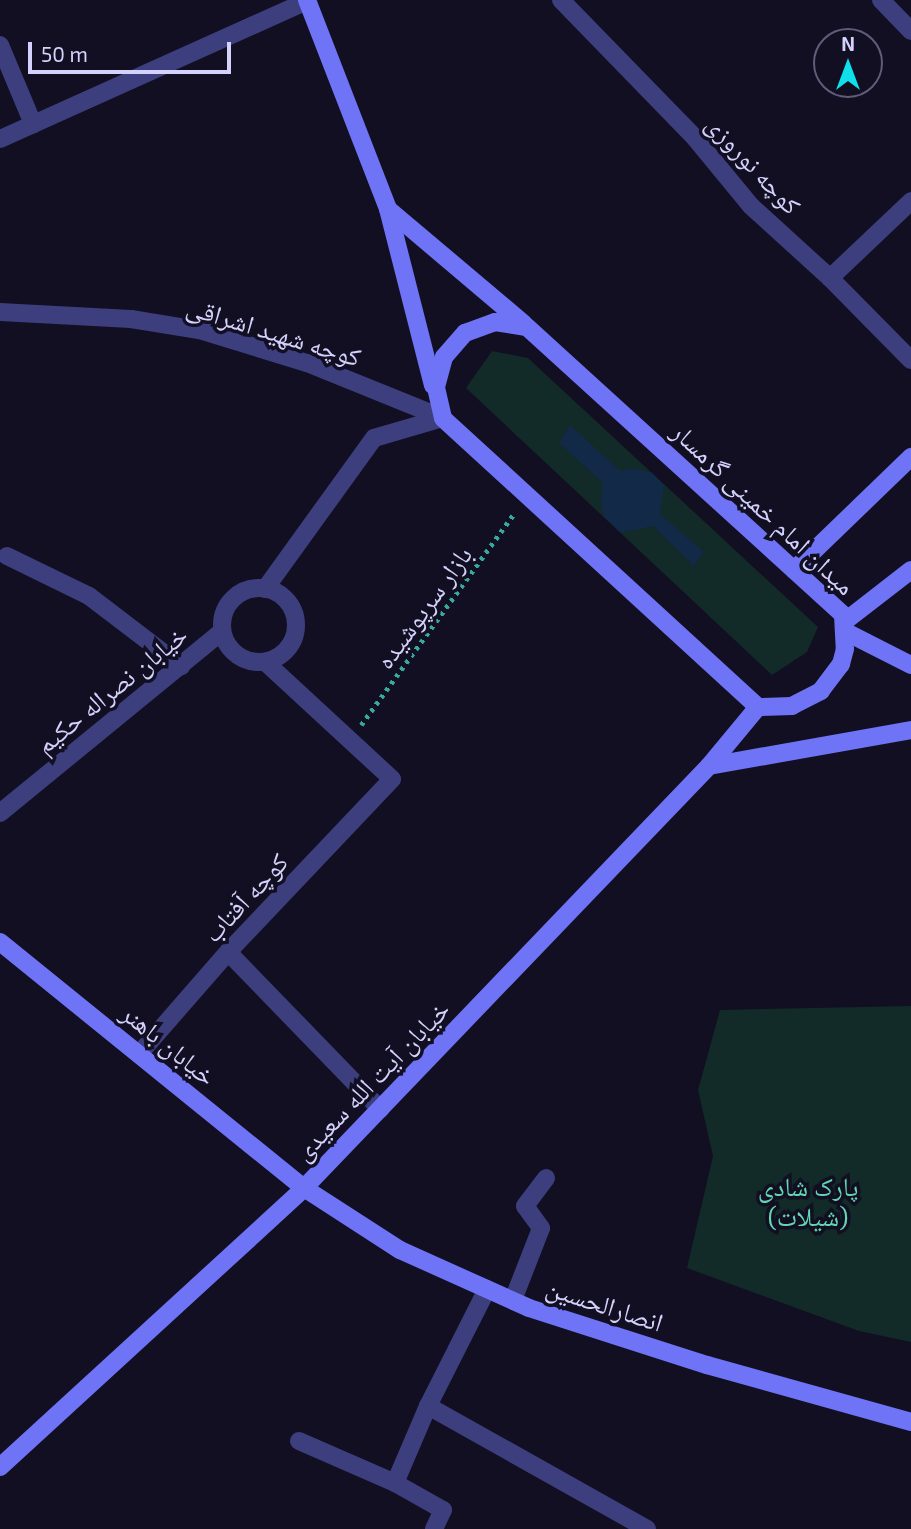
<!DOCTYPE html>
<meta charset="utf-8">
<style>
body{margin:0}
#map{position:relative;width:911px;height:1529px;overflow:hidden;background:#110f21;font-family:"Exo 2","Noto Naskh Arabic",sans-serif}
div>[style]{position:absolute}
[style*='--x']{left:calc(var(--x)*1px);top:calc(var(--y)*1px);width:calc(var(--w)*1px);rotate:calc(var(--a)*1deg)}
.green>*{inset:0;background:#122a28}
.water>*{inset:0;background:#122947}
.path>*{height:4.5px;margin-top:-2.25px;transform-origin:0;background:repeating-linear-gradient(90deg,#36ab9d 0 3.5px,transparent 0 8.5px)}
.street>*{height:18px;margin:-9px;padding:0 9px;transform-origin:9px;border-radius:9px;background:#3d3e7d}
.street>.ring{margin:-9px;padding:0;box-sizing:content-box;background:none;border:18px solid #3d3e7d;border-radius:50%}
.secondary>*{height:18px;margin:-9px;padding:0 9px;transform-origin:9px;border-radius:9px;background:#6f73f6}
span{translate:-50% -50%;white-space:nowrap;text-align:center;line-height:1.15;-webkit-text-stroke:7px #110f21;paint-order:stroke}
.street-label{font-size:26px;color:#d4d1fc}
.park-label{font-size:26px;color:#62d7b3}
.north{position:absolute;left:813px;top:28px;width:70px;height:70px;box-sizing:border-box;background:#110f21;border:2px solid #5f5d79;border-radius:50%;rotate:0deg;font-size:19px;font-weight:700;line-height:28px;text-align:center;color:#d4d1fc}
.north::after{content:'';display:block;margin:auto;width:24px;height:32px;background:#0fe1ea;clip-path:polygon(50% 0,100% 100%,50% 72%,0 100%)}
.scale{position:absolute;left:28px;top:42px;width:203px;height:32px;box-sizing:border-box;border:4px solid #d4d1fc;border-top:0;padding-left:9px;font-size:21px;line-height:24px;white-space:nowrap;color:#d4d1fc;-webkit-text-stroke:5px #110f21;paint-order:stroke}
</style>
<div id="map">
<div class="green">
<div style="clip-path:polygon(492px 351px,528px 358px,818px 627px,807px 652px,772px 675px,466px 388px)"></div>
<div style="clip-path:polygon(911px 1006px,911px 1342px,859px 1331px,687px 1268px,713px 1156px,698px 1090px,720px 1010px)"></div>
</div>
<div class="water">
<div style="clip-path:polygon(570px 425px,620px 471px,634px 468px,652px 473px,664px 485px,660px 514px,704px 552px,694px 566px,653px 526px,621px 533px,604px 517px,601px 499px,603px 483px,559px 443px)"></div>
</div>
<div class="path">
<div style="--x:361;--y:725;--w:261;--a:-54.1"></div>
</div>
<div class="street">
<div style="--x:561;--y:0;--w:192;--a:45.8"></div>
<div style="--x:695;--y:138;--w:88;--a:50.5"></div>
<div style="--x:751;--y:206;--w:107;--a:42.3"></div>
<div style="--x:830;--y:278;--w:115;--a:45.4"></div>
<div style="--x:881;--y:0;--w:43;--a:45.9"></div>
<div style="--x:0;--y:45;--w:86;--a:67.3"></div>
<div style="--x:0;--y:139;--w:337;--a:-24.2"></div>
<div style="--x:830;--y:278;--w:112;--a:-43.5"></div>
<div style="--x:0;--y:312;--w:131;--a:3.1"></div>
<div style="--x:131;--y:319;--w:69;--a:9.2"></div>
<div style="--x:199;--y:330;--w:113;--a:17"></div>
<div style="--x:307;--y:363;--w:147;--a:22"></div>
<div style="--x:7;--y:556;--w:91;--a:26"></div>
<div style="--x:89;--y:596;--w:116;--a:37.3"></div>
<div class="ring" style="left:222px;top:588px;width:56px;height:56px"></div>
<div style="--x:265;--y:589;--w:186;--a:-54.2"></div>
<div style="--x:374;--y:438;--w:72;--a:-16.2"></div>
<div style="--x:0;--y:813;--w:287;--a:-39.3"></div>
<div style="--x:228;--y:952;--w:219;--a:45.9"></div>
<div style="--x:139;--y:1054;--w:135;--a:-48.9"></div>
<div style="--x:228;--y:952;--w:238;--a:-46.5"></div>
<div style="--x:392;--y:779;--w:173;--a:-137.3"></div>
<div style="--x:513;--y:1300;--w:77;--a:-68.7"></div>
<div style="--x:541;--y:1228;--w:27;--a:-126"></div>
<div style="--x:525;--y:1206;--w:35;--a:-53"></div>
<div style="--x:428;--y:1406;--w:251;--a:29.3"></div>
<div style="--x:299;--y:1441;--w:105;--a:23.6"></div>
<div style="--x:434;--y:1529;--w:21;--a:-65"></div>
<div style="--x:443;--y:1510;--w:55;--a:-150.6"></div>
<div style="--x:395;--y:1483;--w:84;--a:-66.8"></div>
<div style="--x:428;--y:1406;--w:131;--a:-63.2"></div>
</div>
<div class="secondary">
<div style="--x:307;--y:0;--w:224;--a:68.8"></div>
<div style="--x:388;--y:209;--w:182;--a:75.7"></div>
<div style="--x:388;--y:209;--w:178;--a:40.2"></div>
<div style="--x:495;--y:322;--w:32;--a:9"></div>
<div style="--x:527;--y:327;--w:428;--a:42.3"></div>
<div style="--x:843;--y:615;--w:34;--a:87"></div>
<div style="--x:845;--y:649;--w:16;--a:105"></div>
<div style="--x:841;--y:664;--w:34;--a:127"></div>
<div style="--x:821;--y:691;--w:33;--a:153"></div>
<div style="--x:792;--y:706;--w:34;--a:178"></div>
<div style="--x:758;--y:707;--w:427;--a:-137.5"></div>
<div style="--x:443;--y:418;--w:32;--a:-103"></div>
<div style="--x:436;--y:387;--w:31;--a:-75"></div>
<div style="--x:444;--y:357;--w:32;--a:-49"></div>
<div style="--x:465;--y:333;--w:32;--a:-20"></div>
<div style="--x:794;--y:570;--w:163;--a:-44"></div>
<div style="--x:844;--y:622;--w:85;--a:-37.8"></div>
<div style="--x:846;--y:632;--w:73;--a:26.9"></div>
<div style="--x:709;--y:766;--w:205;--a:-10.1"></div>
<div style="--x:0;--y:942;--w:391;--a:39"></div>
<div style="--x:304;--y:1188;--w:114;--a:32.9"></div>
<div style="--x:400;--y:1250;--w:141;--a:24.2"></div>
<div style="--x:529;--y:1308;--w:187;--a:17.8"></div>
<div style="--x:707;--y:1365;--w:212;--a:15.6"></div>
<div style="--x:0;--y:1467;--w:413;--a:-42.5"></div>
<div style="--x:304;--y:1188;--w:585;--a:-46.18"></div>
<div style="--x:709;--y:766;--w:77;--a:-50.3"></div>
</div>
<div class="street-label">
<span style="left:754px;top:164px;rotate:47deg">کوچه نوروزی</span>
<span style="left:274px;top:331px;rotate:17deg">کوچه شهید اشراقی</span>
<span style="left:764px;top:508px;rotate:43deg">میدان امام خمینی گرمسار</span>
<span style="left:423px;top:607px;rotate:-54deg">بازار سرپوشیده</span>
<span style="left:111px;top:689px;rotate:-39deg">خیابان نصراله حکیم</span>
<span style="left:245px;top:897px;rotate:-47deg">کوچه آفتاب</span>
<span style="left:169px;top:1044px;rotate:39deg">خیابان باهنر</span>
<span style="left:371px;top:1080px;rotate:-46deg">خیابان آیت الله سعیدی</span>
<span style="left:605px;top:1304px;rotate:18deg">انصارالحسین</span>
</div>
<div class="park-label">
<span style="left:808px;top:1201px">پارک شادی<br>(شیلات)</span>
</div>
<div class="north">N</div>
<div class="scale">50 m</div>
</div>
